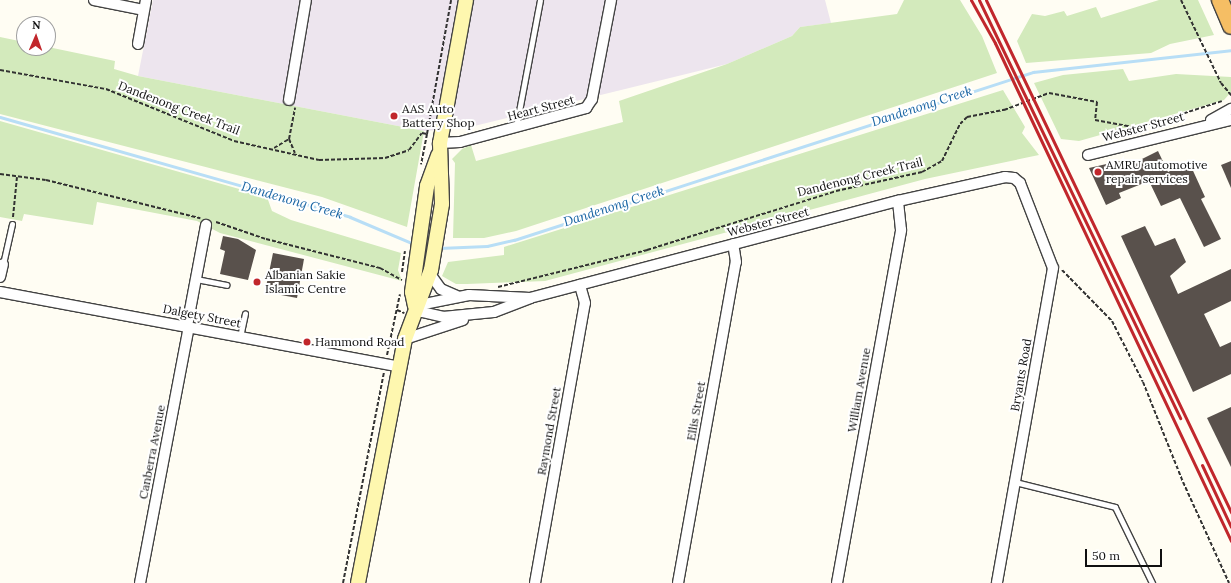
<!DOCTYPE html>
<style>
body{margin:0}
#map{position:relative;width:1231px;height:583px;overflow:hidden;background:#fffdf3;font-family:Lora,serif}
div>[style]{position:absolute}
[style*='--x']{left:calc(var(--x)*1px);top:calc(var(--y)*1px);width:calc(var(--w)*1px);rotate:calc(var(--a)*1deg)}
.industrial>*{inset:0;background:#ede5ee}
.green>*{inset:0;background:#d3eabc}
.stream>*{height:3px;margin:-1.5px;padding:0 1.5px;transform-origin:1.5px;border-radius:1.5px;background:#b8def6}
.building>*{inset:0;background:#59514c}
.path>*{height:2px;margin-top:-1px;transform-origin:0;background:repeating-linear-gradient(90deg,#323232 0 4px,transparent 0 6px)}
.roads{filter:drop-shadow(1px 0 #434343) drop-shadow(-1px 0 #434343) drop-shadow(0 1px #434343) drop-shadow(0 -1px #434343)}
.service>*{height:5px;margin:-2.5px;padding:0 2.5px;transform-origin:2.5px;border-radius:2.5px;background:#fff}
.minor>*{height:10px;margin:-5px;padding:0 5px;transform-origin:5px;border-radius:5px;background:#fff}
.secondary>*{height:14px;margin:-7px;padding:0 7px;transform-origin:7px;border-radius:7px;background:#fef7af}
.trunk>*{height:16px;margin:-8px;padding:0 8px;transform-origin:8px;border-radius:8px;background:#f5be64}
.rail>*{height:3px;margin:-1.5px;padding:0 1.5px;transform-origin:1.5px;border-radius:1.5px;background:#c1272c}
.dots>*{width:11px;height:11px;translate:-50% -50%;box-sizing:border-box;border:2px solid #fff;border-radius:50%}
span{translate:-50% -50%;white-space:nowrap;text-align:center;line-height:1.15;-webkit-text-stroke:4px #fff;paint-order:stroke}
.street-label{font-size:12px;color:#101010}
.poi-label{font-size:12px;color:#101010}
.left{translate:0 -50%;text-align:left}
.water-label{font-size:13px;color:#1864a3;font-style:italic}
.north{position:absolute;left:16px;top:16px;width:40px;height:40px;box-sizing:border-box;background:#fff;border:1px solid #9f9f9f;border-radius:50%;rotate:2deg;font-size:11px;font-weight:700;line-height:16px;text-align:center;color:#101010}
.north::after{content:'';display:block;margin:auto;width:14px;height:18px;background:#c1272c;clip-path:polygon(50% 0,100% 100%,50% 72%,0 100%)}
.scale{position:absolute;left:1085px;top:549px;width:77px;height:18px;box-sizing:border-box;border:2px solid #101010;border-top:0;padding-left:5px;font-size:12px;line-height:14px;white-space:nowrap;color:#101010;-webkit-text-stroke:3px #fff;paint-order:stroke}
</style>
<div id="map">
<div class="industrial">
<div style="clip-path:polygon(153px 0,825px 0,831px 23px,800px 27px,792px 36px,727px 64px,466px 128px,424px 131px,138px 76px)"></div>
</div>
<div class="green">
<div style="clip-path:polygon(904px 0,960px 0,982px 36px,997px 73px,516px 231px,484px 238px,453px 238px,455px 163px,452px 159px,462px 149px,471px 145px,476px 161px,623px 122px,619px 101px,727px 64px,792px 36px,800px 27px,897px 14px)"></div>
<div style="clip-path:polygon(1159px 0,1198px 0,1214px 35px,1170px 44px,1151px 53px,1026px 63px,1017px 41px,1032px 14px,1045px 16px,1064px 11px,1067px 16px,1096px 7px,1101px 18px)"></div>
<div style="clip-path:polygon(0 37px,24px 42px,24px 48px,48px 47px,115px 61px,114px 69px,138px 76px,424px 131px,407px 227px,322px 197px,0 114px)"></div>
<div style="clip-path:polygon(1123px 69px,1129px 81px,1176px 74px,1231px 77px,1231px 92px,1224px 100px,1079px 141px,1061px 139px,1034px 83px,1063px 75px)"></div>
<div style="clip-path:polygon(1003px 90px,1025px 127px,1022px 133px,1039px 155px,925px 179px,545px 281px,467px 284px,456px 284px,442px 276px,448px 262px,504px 255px,504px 247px)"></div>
<div style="clip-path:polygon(0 121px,267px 197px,272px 211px,291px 220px,401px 253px,398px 270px,402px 281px,220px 233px,197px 221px,97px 202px,93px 225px,24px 214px,22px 221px,0 217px)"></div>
</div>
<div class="stream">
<div style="--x:0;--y:117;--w:364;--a:15.9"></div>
<div style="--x:350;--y:217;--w:69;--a:22.9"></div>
<div style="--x:439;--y:248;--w:48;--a:-2.4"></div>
<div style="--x:487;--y:246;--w:28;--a:-13"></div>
<div style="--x:514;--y:240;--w:546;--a:-17.94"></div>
<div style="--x:1033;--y:72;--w:199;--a:-6.3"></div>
</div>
<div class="building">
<div style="clip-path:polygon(1158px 151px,1168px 172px,1189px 162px,1205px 197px,1201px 199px,1221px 239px,1204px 247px,1180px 198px,1161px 206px,1149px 181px,1119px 193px,1121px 198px,1106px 205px,1089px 168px,1124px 160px,1126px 167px)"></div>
<div style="clip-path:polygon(1231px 161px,1231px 188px,1221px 165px)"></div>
<div style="clip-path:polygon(1145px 226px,1155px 246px,1175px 238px,1186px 262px,1170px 276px,1178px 294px,1231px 269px,1231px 301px,1204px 314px,1220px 347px,1231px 342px,1231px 374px,1193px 392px,1121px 236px)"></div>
<div style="clip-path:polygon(223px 236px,238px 239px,256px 250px,248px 280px,220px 274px,225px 251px,220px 249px)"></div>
<div style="clip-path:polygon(273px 253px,304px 259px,297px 298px,265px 292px)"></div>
<div style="clip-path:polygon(1231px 407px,1231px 467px,1207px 418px)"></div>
</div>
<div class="path">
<div style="--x:1181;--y:0;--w:92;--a:64.3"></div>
<div style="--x:1221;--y:83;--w:16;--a:50"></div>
<div style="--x:0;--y:70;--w:108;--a:10.2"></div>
<div style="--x:106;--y:89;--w:138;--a:22.1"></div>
<div style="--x:234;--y:141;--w:87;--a:12.6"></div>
<div style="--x:319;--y:160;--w:66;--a:-1.7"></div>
<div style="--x:385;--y:158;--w:25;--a:-18"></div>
<div style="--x:409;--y:150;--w:21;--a:-53"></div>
<div style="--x:422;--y:133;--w:5;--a:11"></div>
<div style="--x:427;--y:134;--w:31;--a:101"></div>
<div style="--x:427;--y:134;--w:136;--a:-79.8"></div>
<div style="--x:289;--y:139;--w:15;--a:67"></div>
<div style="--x:274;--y:148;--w:17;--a:-31"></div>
<div style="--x:289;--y:139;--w:32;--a:-79"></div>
<div style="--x:0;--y:174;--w:46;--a:7.4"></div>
<div style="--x:46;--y:180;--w:159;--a:13.9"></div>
<div style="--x:13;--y:217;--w:40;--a:-84.3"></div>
<div style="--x:216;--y:222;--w:53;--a:18.8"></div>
<div style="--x:266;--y:239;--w:118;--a:14.3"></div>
<div style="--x:380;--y:268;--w:25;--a:29"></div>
<div style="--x:1062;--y:270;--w:71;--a:45.6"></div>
<div style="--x:1112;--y:321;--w:68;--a:63.1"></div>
<div style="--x:1143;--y:382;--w:108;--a:68.2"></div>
<div style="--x:1183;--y:482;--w:111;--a:65.5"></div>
<div style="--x:402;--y:272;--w:21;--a:-82"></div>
<div style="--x:498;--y:287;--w:154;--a:-13.9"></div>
<div style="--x:647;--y:250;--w:198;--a:-17.3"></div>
<div style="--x:836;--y:191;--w:88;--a:-12.5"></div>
<div style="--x:922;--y:172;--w:23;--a:-29"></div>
<div style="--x:942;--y:161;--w:41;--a:-64.1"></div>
<div style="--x:960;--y:124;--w:10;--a:-45"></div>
<div style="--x:967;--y:117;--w:38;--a:-11"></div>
<div style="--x:1004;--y:110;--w:48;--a:-20.7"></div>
<div style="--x:1049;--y:93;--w:49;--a:10.6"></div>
<div style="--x:1097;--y:102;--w:18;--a:96"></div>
<div style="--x:1095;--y:120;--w:44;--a:10.5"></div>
<div style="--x:1138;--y:128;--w:88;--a:-17.8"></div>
<div style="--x:397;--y:310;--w:8;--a:23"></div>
<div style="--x:387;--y:355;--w:62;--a:-78"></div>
<div style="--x:343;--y:583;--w:214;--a:-79"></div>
</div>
<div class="roads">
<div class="service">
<div style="--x:516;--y:127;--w:129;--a:-79.3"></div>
<div style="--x:3;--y:264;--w:41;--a:-77.3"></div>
<div style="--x:196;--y:279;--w:31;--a:11"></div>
<div style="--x:240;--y:337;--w:24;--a:-78"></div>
<div style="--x:1015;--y:482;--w:103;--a:14"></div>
<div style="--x:1115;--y:507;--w:85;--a:64"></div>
</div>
<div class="minor">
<div style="--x:94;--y:0;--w:50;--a:11.5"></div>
<div style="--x:138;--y:44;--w:45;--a:-79.7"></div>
<div style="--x:289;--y:100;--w:101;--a:-80.4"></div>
<div style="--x:1211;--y:120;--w:23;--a:-29"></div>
<div style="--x:440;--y:143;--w:20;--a:-3"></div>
<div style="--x:460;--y:142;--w:131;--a:-15.1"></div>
<div style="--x:586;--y:108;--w:11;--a:-56"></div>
<div style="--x:592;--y:99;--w:101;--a:-79.1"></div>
<div style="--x:1088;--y:155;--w:147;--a:-13.8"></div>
<div style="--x:430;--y:274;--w:19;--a:54"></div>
<div style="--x:441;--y:289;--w:17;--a:24"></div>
<div style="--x:0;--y:277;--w:13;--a:-77"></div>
<div style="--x:0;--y:292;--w:406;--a:10.6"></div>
<div style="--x:530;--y:298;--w:61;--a:-177.2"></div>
<div style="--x:469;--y:295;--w:55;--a:168.5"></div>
<div style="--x:415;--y:306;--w:9;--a:41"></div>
<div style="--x:422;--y:312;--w:22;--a:13"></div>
<div style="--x:443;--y:317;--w:51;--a:-5.6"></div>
<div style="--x:494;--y:312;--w:39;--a:-21"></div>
<div style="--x:530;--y:298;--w:381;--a:-14.8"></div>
<div style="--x:898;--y:201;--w:110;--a:-12.6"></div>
<div style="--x:1005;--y:177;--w:9;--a:6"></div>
<div style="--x:1014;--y:178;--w:8;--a:40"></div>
<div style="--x:1020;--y:183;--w:91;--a:68.8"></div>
<div style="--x:1053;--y:268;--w:320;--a:100.1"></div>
<div style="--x:187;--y:326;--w:103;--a:-79.3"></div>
<div style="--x:405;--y:339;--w:61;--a:-18.1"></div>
<div style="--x:140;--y:583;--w:261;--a:-79.2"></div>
<div style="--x:535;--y:583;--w:284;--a:-79.9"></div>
<div style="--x:585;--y:303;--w:19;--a:-106"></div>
<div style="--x:678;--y:583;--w:326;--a:-79.8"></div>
<div style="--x:736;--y:262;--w:18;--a:-99"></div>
<div style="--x:837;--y:583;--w:359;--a:-79.7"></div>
<div style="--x:901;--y:230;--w:29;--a:-96"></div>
</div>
<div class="secondary">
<div style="--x:415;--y:306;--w:14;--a:-102"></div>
<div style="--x:412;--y:292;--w:107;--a:-81.9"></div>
<div style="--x:427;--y:186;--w:33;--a:-70"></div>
<div style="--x:358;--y:583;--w:248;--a:-79.1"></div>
<div style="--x:405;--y:339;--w:74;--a:-69.4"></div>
<div style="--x:431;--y:270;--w:67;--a:-80.5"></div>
<div style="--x:442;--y:204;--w:61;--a:-91.9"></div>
<div style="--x:440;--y:143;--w:145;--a:-79.7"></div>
</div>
<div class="trunk">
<div style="--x:1220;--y:0;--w:28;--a:67"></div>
</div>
</div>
<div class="rail">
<div style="--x:971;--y:0;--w:49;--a:60.8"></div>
<div style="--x:995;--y:43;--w:551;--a:64.64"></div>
<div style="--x:979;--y:0;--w:464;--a:64.3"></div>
<div style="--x:986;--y:0;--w:568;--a:64.43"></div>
<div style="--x:1202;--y:465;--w:68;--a:64.9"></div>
</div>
<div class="dots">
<div style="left:394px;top:116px;background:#c1272c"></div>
<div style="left:1098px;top:172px;background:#c1272c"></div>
<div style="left:257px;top:282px;background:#c1272c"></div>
<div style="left:307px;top:342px;background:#c1272c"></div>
</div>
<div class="street-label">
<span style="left:179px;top:108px;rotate:21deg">Dandenong Creek Trail</span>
<span style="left:541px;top:108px;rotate:-15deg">Heart Street</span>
<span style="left:1143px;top:127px;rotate:-15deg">Webster Street</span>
<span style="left:860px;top:177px;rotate:-14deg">Dandenong Creek Trail</span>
<span style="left:768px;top:222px;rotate:-15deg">Webster Street</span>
<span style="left:202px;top:316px;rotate:11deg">Dalgety Street</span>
<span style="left:1021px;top:375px;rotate:-80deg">Bryants Road</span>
<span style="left:859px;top:390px;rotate:-80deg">William Avenue</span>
<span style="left:696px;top:411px;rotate:-80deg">Ellis Street</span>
<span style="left:549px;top:431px;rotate:-80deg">Raymond Street</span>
<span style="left:152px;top:452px;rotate:-79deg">Canberra Avenue</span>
</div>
<div class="poi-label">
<span class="left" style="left:402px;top:116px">AAS Auto<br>Battery Shop</span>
<span class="left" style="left:1106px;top:172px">AMRU automotive<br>repair services</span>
<span class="left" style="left:265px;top:282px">Albanian Sakie<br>Islamic Centre</span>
<span class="left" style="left:315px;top:342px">Hammond Road</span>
</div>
<div class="water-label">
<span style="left:922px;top:107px;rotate:-18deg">Dandenong Creek</span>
<span style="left:292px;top:201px;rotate:16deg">Dandenong Creek</span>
<span style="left:614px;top:207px;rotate:-18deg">Dandenong Creek</span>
</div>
<div class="north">N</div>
<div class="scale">50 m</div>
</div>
